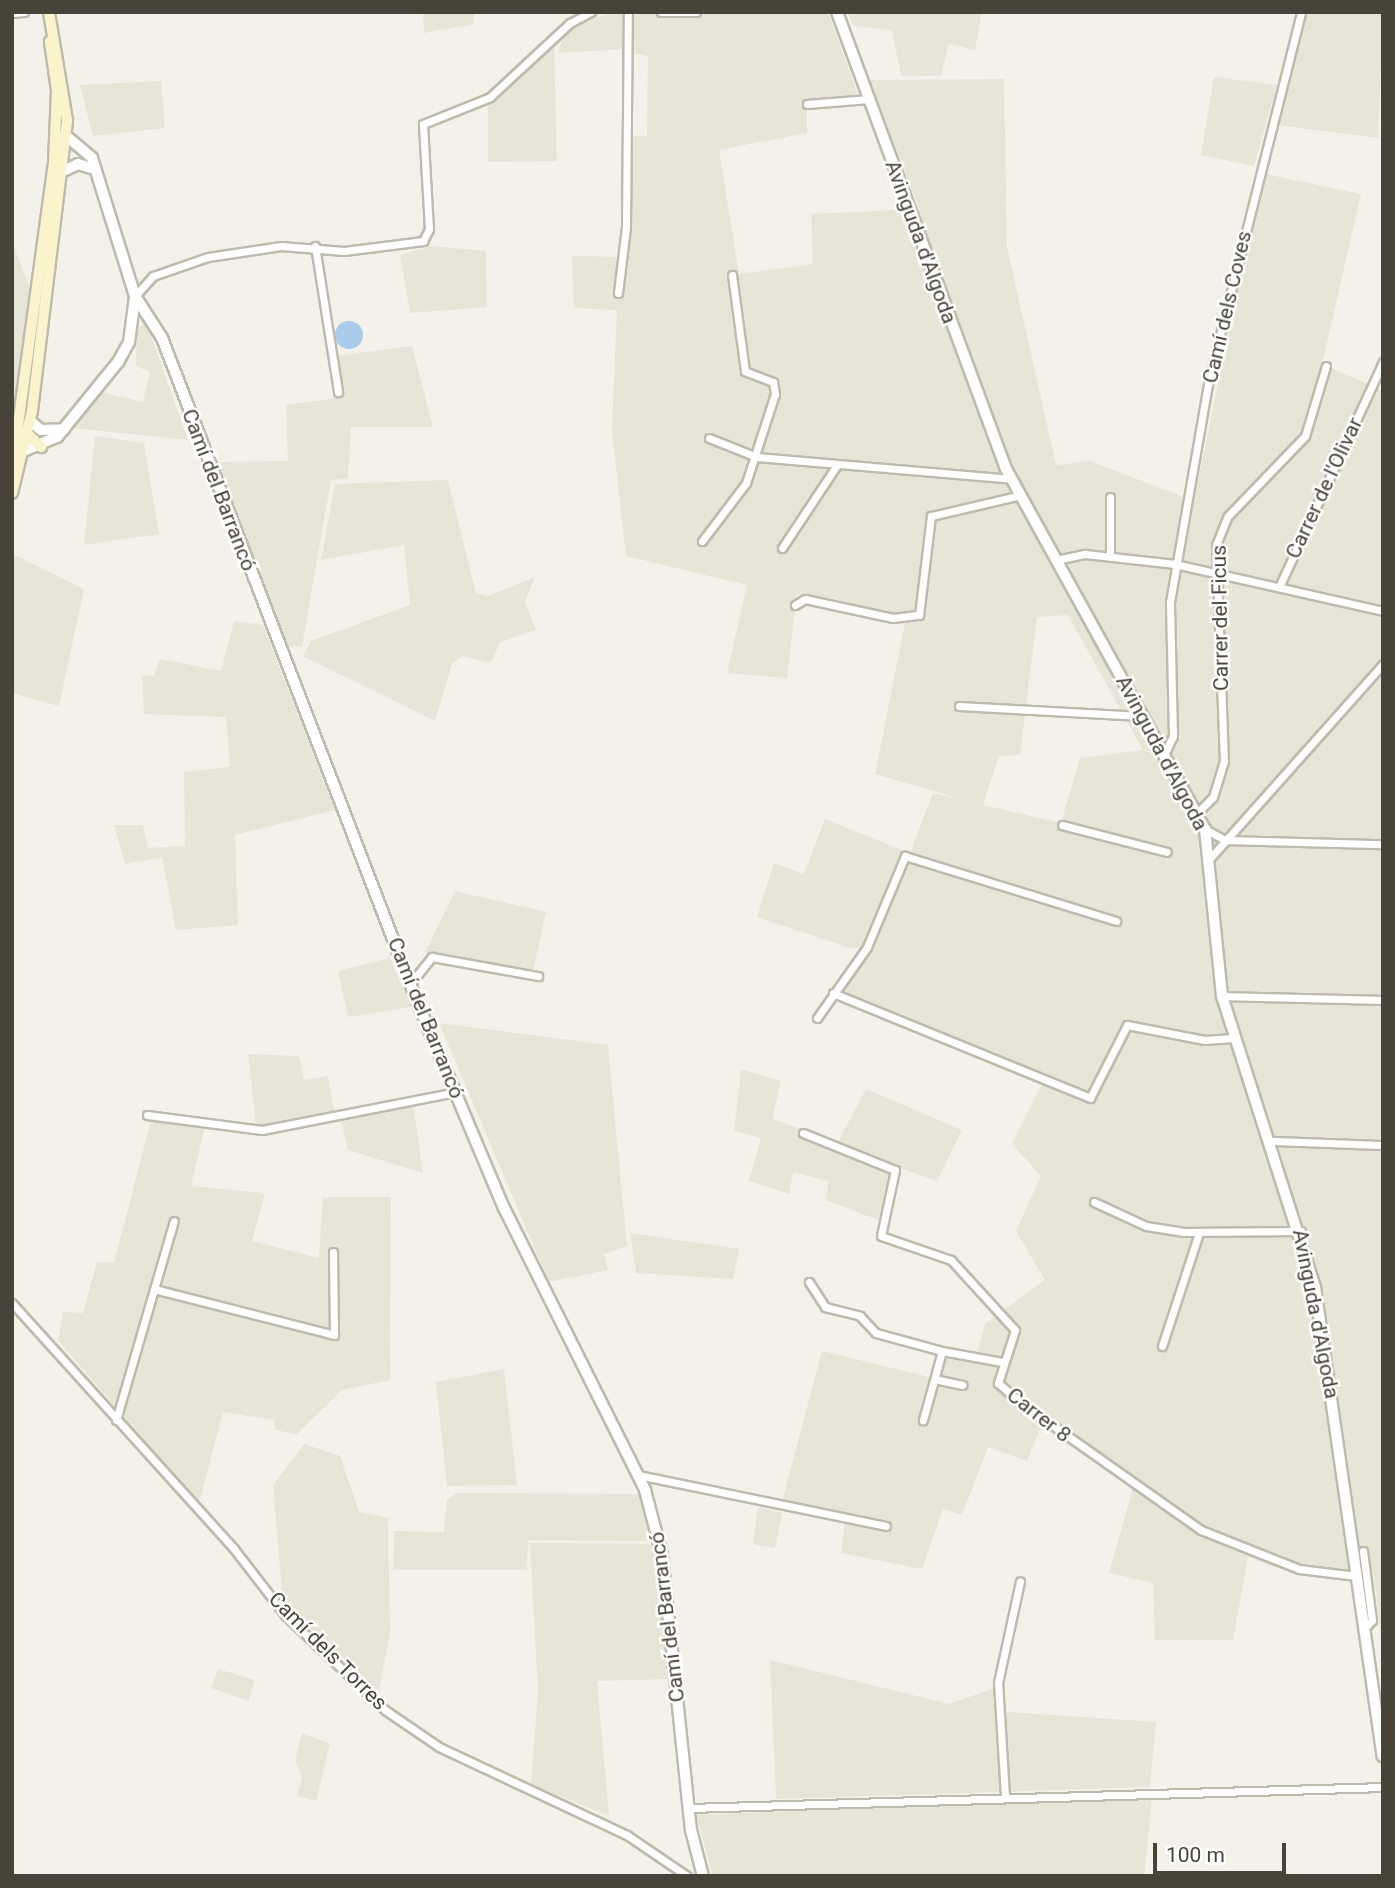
<!DOCTYPE html>
<meta charset="utf-8">
<style>
body{margin:0}
#map{position:relative;width:1395px;height:1888px;overflow:hidden;background:#f3f1ea;font-family:Roboto,sans-serif}
div>[style]{position:absolute}
[style*='--x']{left:calc(var(--x)*1px);top:calc(var(--y)*1px);width:calc(var(--w)*1px);rotate:calc(var(--a)*1deg)}
.residential>*{inset:0;background:#e7e4d8}
.water>*{inset:0;background:#abcbeb}
.round{border-radius:50%}
.roads{filter:drop-shadow(2px 0 #bebaad) drop-shadow(-2px 0 #bebaad) drop-shadow(0 2px #bebaad) drop-shadow(0 -2px #bebaad)}
.minor>*{height:7px;margin:-3.5px;padding:0 3.5px;transform-origin:3.5px;border-radius:3.5px;background:#fff}
.tertiary>*{height:10px;margin:-5px;padding:0 5px;transform-origin:5px;border-radius:5px;background:#fff}
.secondary>*{height:10px;margin:-5px;padding:0 5px;transform-origin:5px;border-radius:5px;background:#faf4cd}
span{translate:-50% -50%;white-space:nowrap;text-align:center;line-height:1.15;-webkit-text-stroke:5px #fff;paint-order:stroke}
.street-label{font-size:21px;color:#474338}
.frame{position:absolute;inset:0;border:14px solid #474338;pointer-events:none}
.scale{position:absolute;left:1153px;top:1843px;width:133px;height:32px;box-sizing:border-box;border:4px solid #474338;border-top:0;padding-left:9px;font-size:21px;line-height:24px;white-space:nowrap;color:#474338;-webkit-text-stroke:5px #fff;paint-order:stroke}
</style>
<div id="map">
<div class="residential">
<div style="clip-path:polygon(423px 12px,474px 12px,474px 24px,424px 33px)"></div>
<div style="clip-path:polygon(625px 12px,625px 49px,558px 53px,564px 35px,584px 19px)"></div>
<div style="clip-path:polygon(evenodd,633px 12px,828px 12px,859px 98px,807px 100px,807px 133px,719px 150px,739px 274px,813px 264px,811px 214px,919px 209px,870px 80px,1004px 79px,1007px 247px,1056px 465px,1090px 461px,1194px 501px,1261px 173px,1361px 194px,1322px 364px,1383px 391px,1383px 1653px,1374px 1575px,1291px 1573px,1248px 1557px,1233px 1640px,1155px 1640px,1153px 1583px,1109px 1573px,1133px 1488px,1043px 1422px,1027px 1461px,988px 1447px,962px 1515px,943px 1509px,922px 1569px,841px 1553px,846px 1514px,782px 1502px,822px 1351px,933px 1378px,941px 1348px,977px 1355px,985px 1324px,1045px 1280px,1016px 1231px,1041px 1176px,1012px 1144px,1045px 1078px,837px 991px,874px 948px,933px 793px,961px 799px,875px 774px,905px 623px,895px 614px,797px 594px,787px 678px,727px 673px,747px 585px,626px 556px,612px 430px,617px 310px,574px 308px,572px 256px,626px 257px,631px 136px,647px 136px,648px 56px,635px 54px,633px 12px,1068px 615px,1143px 750px,1080px 758px,1061px 823px,983px 805px,999px 756px,1020px 755px,1037px 617px,1068px 615px)"></div>
<div style="clip-path:polygon(848px 12px,982px 12px,975px 50px,949px 44px,941px 76px,901px 76px,892px 31px,852px 25px)"></div>
<div style="clip-path:polygon(1306px 12px,1383px 12px,1378px 138px,1277px 125px)"></div>
<div style="clip-path:polygon(554px 46px,557px 161px,488px 162px,488px 104px)"></div>
<div style="clip-path:polygon(1214px 77px,1277px 85px,1254px 166px,1201px 155px)"></div>
<div style="clip-path:polygon(161px 81px,165px 128px,93px 136px,80px 85px)"></div>
<div style="clip-path:polygon(12px 242px,31px 290px,14px 406px,12px 406px)"></div>
<div style="clip-path:polygon(433px 246px,486px 251px,487px 307px,410px 313px,400px 255px)"></div>
<div style="clip-path:polygon(146px 322px,188px 440px,74px 428px,100px 392px,143px 402px,150px 372px,136px 366px,137px 330px)"></div>
<div style="clip-path:polygon(412px 346px,433px 427px,351px 427px,348px 479px,331px 480px,302px 646px,285px 647px,217px 462px,288px 461px,286px 405px,345px 397px,336px 356px)"></div>
<div style="clip-path:polygon(95px 436px,144px 443px,159px 534px,84px 545px)"></div>
<div style="clip-path:polygon(448px 480px,476px 593px,488px 596px,535px 577px,525px 601px,536px 630px,500px 642px,491px 663px,462px 656px,452px 664px,435px 721px,303px 656px,311px 641px,410px 605px,404px 545px,321px 560px,335px 484px)"></div>
<div style="clip-path:polygon(12px 554px,84px 589px,59px 706px,12px 693px)"></div>
<div style="clip-path:polygon(234px 621px,263px 625px,335px 810px,235px 835px,238px 925px,176px 930px,162px 857px,125px 864px,114px 825px,143px 825px,148px 848px,185px 846px,184px 772px,230px 767px,226px 717px,144px 714px,142px 675px,154px 676px,160px 659px,221px 671px)"></div>
<div style="clip-path:polygon(825px 819px,904px 851px,863px 946px,853px 949px,757px 917px,774px 863px,804px 874px)"></div>
<div style="clip-path:polygon(455px 891px,546px 912px,533px 971px,425px 953px)"></div>
<div style="clip-path:polygon(390px 958px,411px 1007px,348px 1017px,338px 971px)"></div>
<div style="clip-path:polygon(439px 1023px,608px 1045px,627px 1246px,604px 1254px,608px 1270px,549px 1282px)"></div>
<div style="clip-path:polygon(248px 1054px,299px 1056px,304px 1080px,328px 1076px,335px 1117px,256px 1126px)"></div>
<div style="clip-path:polygon(741px 1069px,781px 1081px,772px 1119px,838px 1142px,866px 1089px,962px 1130px,937px 1181px,897px 1167px,878px 1220px,826px 1200px,828px 1181px,793px 1172px,789px 1194px,749px 1181px,761px 1138px,734px 1131px)"></div>
<div style="clip-path:polygon(413px 1103px,423px 1173px,348px 1150px,340px 1116px)"></div>
<div style="clip-path:polygon(152px 1116px,205px 1125px,191px 1186px,265px 1193px,252px 1241px,319px 1258px,323px 1197px,391px 1197px,390px 1380px,342px 1390px,297px 1434px,275px 1430px,274px 1420px,223px 1412px,199px 1504px,58px 1340px,63px 1312px,83px 1313px,97px 1262px,114px 1263px)"></div>
<div style="clip-path:polygon(630px 1233px,739px 1249px,733px 1279px,636px 1273px)"></div>
<div style="clip-path:polygon(504px 1369px,517px 1485px,447px 1486px,436px 1382px)"></div>
<div style="clip-path:polygon(304px 1444px,340px 1456px,359px 1512px,388px 1518px,390px 1632px,379px 1691px,283px 1604px,273px 1485px)"></div>
<div style="clip-path:polygon(457px 1493px,641px 1494px,653px 1541px,528px 1540px,527px 1570px,393px 1570px,394px 1531px,444px 1532px,447px 1500px)"></div>
<div style="clip-path:polygon(758px 1507px,782px 1513px,775px 1548px,753px 1544px)"></div>
<div style="clip-path:polygon(530px 1543px,654px 1544px,670px 1679px,597px 1681px,609px 1816px,531px 1784px,538px 1692px)"></div>
<div style="clip-path:polygon(770px 1660px,949px 1704px,995px 1688px,996px 1711px,1156px 1722px,1150px 1787px,776px 1799px)"></div>
<div style="clip-path:polygon(218px 1669px,254px 1680px,249px 1701px,211px 1688px)"></div>
<div style="clip-path:polygon(302px 1733px,330px 1744px,316px 1801px,297px 1796px,302px 1777px,295px 1761px)"></div>
<div style="clip-path:polygon(1152px 1797px,1144px 1876px,713px 1876px,696px 1815px)"></div>
</div>
<div class="water">
<div class="round" style="left:335px;top:321px;width:28px;height:28px"></div>
</div>
<div class="roads">
<div class="minor">
<div style="--x:661;--y:12;--w:35;--a:0"></div>
<div style="--x:12;--y:13;--w:12;--a:-5"></div>
<div style="--x:807;--y:104;--w:62;--a:-4.6"></div>
<div style="--x:315;--y:246;--w:148;--a:81"></div>
<div style="--x:618;--y:293;--w:66;--a:-83.1"></div>
<div style="--x:626;--y:227;--w:215;--a:-89.5"></div>
<div style="--x:135;--y:296;--w:27;--a:-48"></div>
<div style="--x:153;--y:276;--w:58;--a:-19.1"></div>
<div style="--x:208;--y:257;--w:74;--a:-8.6"></div>
<div style="--x:281;--y:246;--w:63;--a:4.5"></div>
<div style="--x:344;--y:251;--w:80;--a:-7.2"></div>
<div style="--x:423;--y:241;--w:13;--a:-63"></div>
<div style="--x:429;--y:229;--w:105;--a:-93.3"></div>
<div style="--x:423;--y:124;--w:72;--a:-21.9"></div>
<div style="--x:490;--y:97;--w:109;--a:-42.8"></div>
<div style="--x:570;--y:23;--w:24;--a:-28"></div>
<div style="--x:709;--y:438;--w:52;--a:21.6"></div>
<div style="--x:757;--y:457;--w:256;--a:4.9"></div>
<div style="--x:1110;--y:497;--w:58;--a:90"></div>
<div style="--x:702;--y:541;--w:73;--a:-52.8"></div>
<div style="--x:746;--y:483;--w:94;--a:-72"></div>
<div style="--x:775;--y:394;--w:12;--a:-99"></div>
<div style="--x:773;--y:382;--w:30;--a:-159"></div>
<div style="--x:745;--y:371;--w:97;--a:-97.7"></div>
<div style="--x:782;--y:548;--w:100;--a:-56.5"></div>
<div style="--x:1056;--y:560;--w:30;--a:-12"></div>
<div style="--x:1085;--y:554;--w:91;--a:6.3"></div>
<div style="--x:1175;--y:564;--w:213;--a:12.7"></div>
<div style="--x:1279;--y:587;--w:248;--a:-65.2"></div>
<div style="--x:795;--y:605;--w:12;--a:-31"></div>
<div style="--x:805;--y:599;--w:90;--a:12.2"></div>
<div style="--x:893;--y:618;--w:26;--a:-7"></div>
<div style="--x:919;--y:615;--w:100;--a:-83.1"></div>
<div style="--x:931;--y:516;--w:92;--a:-13.1"></div>
<div style="--x:959;--y:706;--w:183;--a:3.1"></div>
<div style="--x:1164;--y:755;--w:21;--a:-65"></div>
<div style="--x:1173;--y:736;--w:134;--a:-91.3"></div>
<div style="--x:1170;--y:602;--w:226;--a:-80.1"></div>
<div style="--x:1209;--y:379;--w:378;--a:-75.9"></div>
<div style="--x:1196;--y:814;--w:24;--a:-45"></div>
<div style="--x:1213;--y:797;--w:37;--a:-73"></div>
<div style="--x:1224;--y:762;--w:217;--a:-92.1"></div>
<div style="--x:1216;--y:545;--w:31;--a:-68"></div>
<div style="--x:1228;--y:516;--w:111;--a:-46.1"></div>
<div style="--x:1305;--y:436;--w:73;--a:-73.3"></div>
<div style="--x:1062;--y:825;--w:108;--a:14.4"></div>
<div style="--x:1205;--y:829;--w:23;--a:29"></div>
<div style="--x:1225;--y:840;--w:158;--a:1.5"></div>
<div style="--x:1211;--y:857;--w:259;--a:-48.3"></div>
<div style="--x:410;--y:984;--w:35;--a:-51"></div>
<div style="--x:432;--y:957;--w:108;--a:10.2"></div>
<div style="--x:833;--y:993;--w:278;--a:22.2"></div>
<div style="--x:1090;--y:1098;--w:82;--a:-63.1"></div>
<div style="--x:1127;--y:1025;--w:79;--a:10.9"></div>
<div style="--x:1205;--y:1040;--w:28;--a:-4"></div>
<div style="--x:1222;--y:996;--w:161;--a:1.4"></div>
<div style="--x:817;--y:1018;--w:87;--a:-54.8"></div>
<div style="--x:867;--y:947;--w:99;--a:-67.3"></div>
<div style="--x:905;--y:856;--w:221;--a:17.1"></div>
<div style="--x:147;--y:1115;--w:116;--a:7.4"></div>
<div style="--x:262;--y:1130;--w:197;--a:-11.1"></div>
<div style="--x:803;--y:1133;--w:99;--a:21.9"></div>
<div style="--x:895;--y:1170;--w:67;--a:102"></div>
<div style="--x:881;--y:1236;--w:74;--a:18.9"></div>
<div style="--x:951;--y:1260;--w:95;--a:47.6"></div>
<div style="--x:1015;--y:1330;--w:56;--a:107.8"></div>
<div style="--x:998;--y:1383;--w:30;--a:41"></div>
<div style="--x:1021;--y:1403;--w:220;--a:35.2"></div>
<div style="--x:1201;--y:1530;--w:105;--a:21.7"></div>
<div style="--x:1299;--y:1569;--w:58;--a:6.9"></div>
<div style="--x:1272;--y:1141;--w:111;--a:2.1"></div>
<div style="--x:1094;--y:1202;--w:57;--a:24.8"></div>
<div style="--x:1146;--y:1226;--w:37;--a:9"></div>
<div style="--x:1183;--y:1232;--w:118;--a:-0.5"></div>
<div style="--x:809;--y:1282;--w:30;--a:57"></div>
<div style="--x:825;--y:1307;--w:36;--a:14"></div>
<div style="--x:860;--y:1316;--w:23;--a:47"></div>
<div style="--x:876;--y:1333;--w:68;--a:15.3"></div>
<div style="--x:942;--y:1351;--w:72;--a:105.4"></div>
<div style="--x:154;--y:1289;--w:186;--a:14.3"></div>
<div style="--x:334;--y:1335;--w:83;--a:-90.7"></div>
<div style="--x:12;--y:1303;--w:331;--a:47.9"></div>
<div style="--x:234;--y:1549;--w:83;--a:52.3"></div>
<div style="--x:285;--y:1615;--w:138;--a:43.5"></div>
<div style="--x:385;--y:1710;--w:65;--a:34.4"></div>
<div style="--x:439;--y:1747;--w:208;--a:25.1"></div>
<div style="--x:627;--y:1835;--w:73;--a:34.3"></div>
<div style="--x:1162;--y:1346;--w:119;--a:-71.9"></div>
<div style="--x:942;--y:1351;--w:61;--a:10.4"></div>
<div style="--x:939;--y:1380;--w:24;--a:12"></div>
<div style="--x:116;--y:1420;--w:207;--a:-73.8"></div>
<div style="--x:638;--y:1475;--w:253;--a:11.6"></div>
<div style="--x:1363;--y:1551;--w:70;--a:82.6"></div>
<div style="--x:1372;--y:1620;--w:11;--a:131"></div>
<div style="--x:1005;--y:1796;--w:113;--a:-93.5"></div>
<div style="--x:998;--y:1683;--w:104;--a:-77.8"></div>
<div style="--x:689;--y:1808;--w:694;--a:-1.73"></div>
</div>
<div class="tertiary">
<div style="--x:837;--y:12;--w:485;--a:69.7"></div>
<div style="--x:1005;--y:467;--w:414;--a:61.1"></div>
<div style="--x:1205;--y:829;--w:168;--a:84.2"></div>
<div style="--x:1222;--y:996;--w:305;--a:72.3"></div>
<div style="--x:1315;--y:1287;--w:474;--a:81.8"></div>
<div style="--x:65;--y:135;--w:35;--a:40"></div>
<div style="--x:92;--y:158;--w:145;--a:72.7"></div>
<div style="--x:135;--y:296;--w:50;--a:57.3"></div>
<div style="--x:162;--y:338;--w:708;--a:68.98"></div>
<div style="--x:416;--y:999;--w:227;--a:67.2"></div>
<div style="--x:504;--y:1208;--w:315;--a:63.4"></div>
<div style="--x:645;--y:1490;--w:67;--a:75.3"></div>
<div style="--x:662;--y:1555;--w:277;--a:84"></div>
<div style="--x:691;--y:1830;--w:48;--a:75.4"></div>
<div style="--x:61;--y:172;--w:19;--a:-25"></div>
<div style="--x:78;--y:164;--w:17;--a:17"></div>
<div style="--x:30;--y:421;--w:14;--a:39"></div>
<div style="--x:41;--y:430;--w:23;--a:-2"></div>
<div style="--x:26;--y:450;--w:34;--a:-23"></div>
<div style="--x:57;--y:437;--w:97;--a:-50.9"></div>
<div style="--x:118;--y:362;--w:23;--a:-61"></div>
<div style="--x:129;--y:342;--w:45;--a:-82.4"></div>
</div>
<div class="secondary">
<div style="--x:27;--y:433;--w:20;--a:45"></div>
<div style="--x:12;--y:469;--w:310;--a:-82.2"></div>
<div style="--x:54;--y:162;--w:72;--a:-87.6"></div>
<div style="--x:57;--y:90;--w:49;--a:-98.3"></div>
<div style="--x:12;--y:493;--w:84;--a:-76.3"></div>
<div style="--x:32;--y:411;--w:293;--a:-83.1"></div>
<div style="--x:67;--y:120;--w:109;--a:-99.5"></div>
</div>
</div>
<div class="street-label">
<span style="left:921px;top:242px;rotate:70deg">Avinguda d'Algoda</span>
<span style="left:1227px;top:307px;rotate:-77deg">Camí dels Coves</span>
<span style="left:1324px;top:488px;rotate:-65deg">Carrer de l'Olivar</span>
<span style="left:219px;top:490px;rotate:69deg">Camí del Barrancó</span>
<span style="left:1220px;top:618px;rotate:-91deg">Carrer del Ficus</span>
<span style="left:1162px;top:753px;rotate:62deg">Avinguda d'Algoda</span>
<span style="left:426px;top:1018px;rotate:68deg">Camí del Barrancó</span>
<span style="left:1316px;top:1314px;rotate:79deg">Avinguda d'Algoda</span>
<span style="left:1039px;top:1415px;rotate:38deg">Carrer 8</span>
<span style="left:667px;top:1617px;rotate:-97deg">Camí del Barrancó</span>
<span style="left:328px;top:1651px;rotate:45deg">Camí dels Torres</span>
</div>
<div class="frame"></div>
<div class="scale">100 m</div>
</div>
